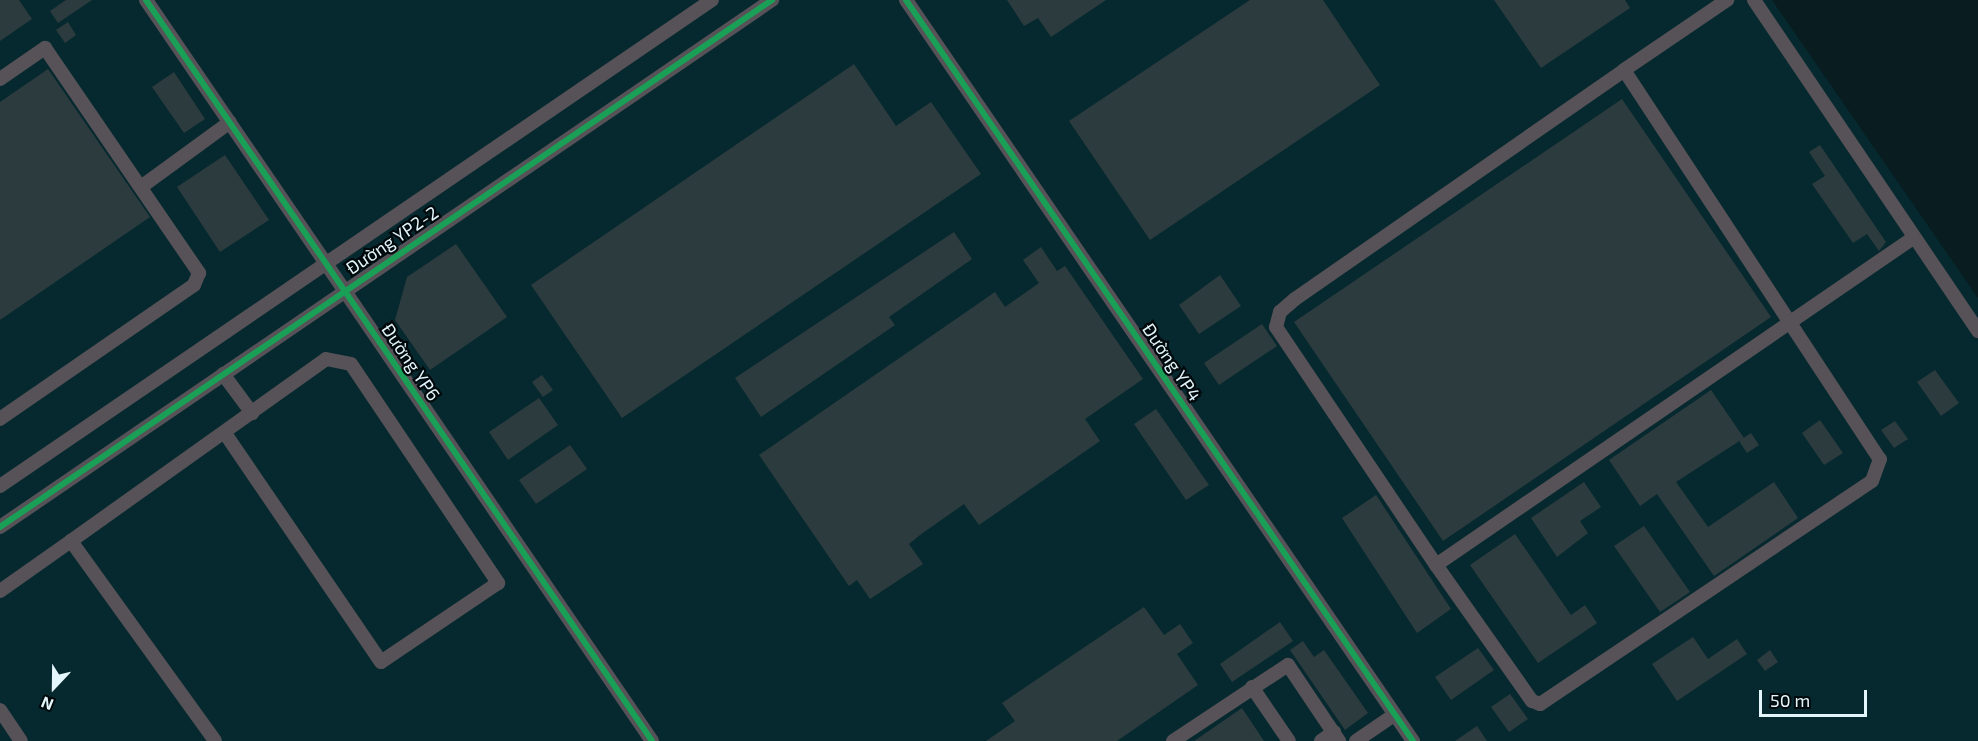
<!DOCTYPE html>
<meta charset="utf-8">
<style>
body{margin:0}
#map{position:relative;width:1978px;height:741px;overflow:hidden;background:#091c1f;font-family:"Exo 2",sans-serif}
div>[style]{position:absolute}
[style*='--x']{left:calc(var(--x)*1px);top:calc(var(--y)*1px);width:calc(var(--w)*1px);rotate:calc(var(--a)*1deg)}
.built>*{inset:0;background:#06292f}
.building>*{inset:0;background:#2c3b3e}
.minor>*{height:14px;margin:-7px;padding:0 7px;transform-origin:7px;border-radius:7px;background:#565257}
.cycleway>*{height:6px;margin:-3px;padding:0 3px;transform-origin:3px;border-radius:3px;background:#1a9f57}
span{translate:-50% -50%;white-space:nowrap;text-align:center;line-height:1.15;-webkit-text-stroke:4.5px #00090c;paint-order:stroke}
.street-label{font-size:18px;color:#e3f6fb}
.north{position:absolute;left:24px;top:657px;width:60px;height:60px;-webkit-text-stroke:4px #00090c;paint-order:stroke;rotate:202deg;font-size:16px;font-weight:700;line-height:24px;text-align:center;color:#e3f6fb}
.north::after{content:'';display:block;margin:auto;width:21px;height:27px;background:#e3f6fb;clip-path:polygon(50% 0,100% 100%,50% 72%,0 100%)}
.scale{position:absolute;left:1759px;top:690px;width:108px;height:27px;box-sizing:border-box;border:3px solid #e3f6fb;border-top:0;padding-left:8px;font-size:18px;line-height:21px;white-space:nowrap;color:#e3f6fb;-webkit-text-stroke:4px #00090c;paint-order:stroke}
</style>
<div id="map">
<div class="built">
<div style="clip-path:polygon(0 0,1772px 0,1978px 298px,1978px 741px,0 741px)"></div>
</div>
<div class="building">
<div style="clip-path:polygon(0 0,19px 0,32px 19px,0 41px)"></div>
<div style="clip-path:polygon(66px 0,92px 0,58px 23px,50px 11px)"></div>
<div style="clip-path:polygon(1007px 0,1106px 0,1051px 37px,1038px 18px,1024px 26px)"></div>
<div style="clip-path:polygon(1250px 0,1323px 0,1380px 85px,1150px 240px,1069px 121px)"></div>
<div style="clip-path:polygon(1494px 0,1625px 0,1630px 8px,1541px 68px)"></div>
<div style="clip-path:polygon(68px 22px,76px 35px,65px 43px,56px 30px)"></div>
<div style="clip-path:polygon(854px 64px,896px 126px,931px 102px,981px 174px,622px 418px,531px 285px)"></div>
<div style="clip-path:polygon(48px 69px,150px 217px,0 320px,0 102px)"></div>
<div style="clip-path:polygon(174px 72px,205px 119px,184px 133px,152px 87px)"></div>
<div style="clip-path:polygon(1622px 99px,1771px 317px,1443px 541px,1294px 322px)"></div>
<div style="clip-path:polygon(1820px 145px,1886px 242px,1879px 251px,1867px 234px,1853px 243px,1812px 184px,1825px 176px,1809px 152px)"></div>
<div style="clip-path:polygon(225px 155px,269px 220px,220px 252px,177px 187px)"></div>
<div style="clip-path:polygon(954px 232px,972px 259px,889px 317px,895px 325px,761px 417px,735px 378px)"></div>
<div style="clip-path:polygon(456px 244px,507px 317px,430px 370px,395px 320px,407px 277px)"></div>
<div style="clip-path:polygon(1041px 247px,1057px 271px,1065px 266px,1143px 379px,1085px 419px,1100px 441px,979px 525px,964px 504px,920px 535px,909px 544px,923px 564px,870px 599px,857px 580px,849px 586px,759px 455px,995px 292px,1005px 307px,1039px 283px,1023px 260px)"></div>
<div style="clip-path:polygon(1220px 275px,1241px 306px,1199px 334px,1179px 305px)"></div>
<div style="clip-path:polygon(1262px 324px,1277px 346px,1219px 385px,1204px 363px)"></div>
<div style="clip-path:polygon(1935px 370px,1959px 403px,1941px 416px,1917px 382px)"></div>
<div style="clip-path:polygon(542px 375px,553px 390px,543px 397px,532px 382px)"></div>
<div style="clip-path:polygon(1711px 390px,1744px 438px,1676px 482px,1708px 527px,1774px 482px,1798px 518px,1714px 576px,1657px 494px,1640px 506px,1609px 460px)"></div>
<div style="clip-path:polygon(539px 398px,558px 425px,508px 460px,489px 432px)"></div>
<div style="clip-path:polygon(1156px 409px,1209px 485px,1186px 500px,1134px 424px)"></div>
<div style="clip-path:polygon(1820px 420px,1843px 453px,1824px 465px,1802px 433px)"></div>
<div style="clip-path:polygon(1895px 421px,1908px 439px,1894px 448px,1881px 430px)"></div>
<div style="clip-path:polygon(1751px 433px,1759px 445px,1747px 453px,1739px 441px)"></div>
<div style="clip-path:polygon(570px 445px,587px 469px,536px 504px,519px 480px)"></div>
<div style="clip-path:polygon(1584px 482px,1601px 507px,1580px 521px,1588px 533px,1557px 557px,1531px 518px)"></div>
<div style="clip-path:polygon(1376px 495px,1451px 609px,1417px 633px,1342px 518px)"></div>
<div style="clip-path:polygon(1644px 526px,1690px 592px,1660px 612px,1614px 546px)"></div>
<div style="clip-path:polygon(1515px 534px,1571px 615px,1585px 605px,1597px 623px,1538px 663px,1470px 565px)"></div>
<div style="clip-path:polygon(1144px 607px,1164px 635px,1180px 624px,1193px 643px,1177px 654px,1198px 685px,1117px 741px,986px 741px,1015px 721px,1002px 703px)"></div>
<div style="clip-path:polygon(1280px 622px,1293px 641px,1232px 682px,1220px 664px)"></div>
<div style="clip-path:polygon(1693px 637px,1708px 659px,1737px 639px,1747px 654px,1677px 701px,1652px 664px)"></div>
<div style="clip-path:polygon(1303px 641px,1314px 657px,1324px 650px,1368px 713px,1345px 730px,1290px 650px)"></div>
<div style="clip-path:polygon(1478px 648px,1494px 670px,1451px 700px,1435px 677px)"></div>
<div style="clip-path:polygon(1770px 650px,1778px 662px,1765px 671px,1757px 660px)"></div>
<div style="clip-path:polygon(1510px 694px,1528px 719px,1509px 732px,1491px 707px)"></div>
<div style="clip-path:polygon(1242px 708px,1264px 741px,1194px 741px)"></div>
<div style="clip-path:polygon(1477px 726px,1487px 741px,1455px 741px)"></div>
</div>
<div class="minor">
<div style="--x:146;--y:0;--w:897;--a:55.67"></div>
<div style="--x:906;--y:0;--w:898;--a:55.62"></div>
<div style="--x:1754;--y:0;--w:400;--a:55.9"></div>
<div style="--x:1624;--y:70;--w:466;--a:56.7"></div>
<div style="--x:1880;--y:459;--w:23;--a:110"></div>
<div style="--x:1872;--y:481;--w:400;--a:146.1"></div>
<div style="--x:1540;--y:704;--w:9;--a:-159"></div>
<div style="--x:1532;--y:701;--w:166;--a:-125.2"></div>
<div style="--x:1436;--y:565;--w:287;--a:-123.9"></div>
<div style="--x:1276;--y:327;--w:16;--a:-75"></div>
<div style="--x:1280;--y:312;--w:20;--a:-41"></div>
<div style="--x:1295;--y:299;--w:401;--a:-34.8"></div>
<div style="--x:1624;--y:70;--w:125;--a:-34.2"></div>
<div style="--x:0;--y:79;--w:55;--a:-34.6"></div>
<div style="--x:45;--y:48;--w:273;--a:55.6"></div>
<div style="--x:199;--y:273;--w:13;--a:113"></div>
<div style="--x:194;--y:285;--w:236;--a:145.4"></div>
<div style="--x:141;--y:187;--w:110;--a:-36.1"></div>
<div style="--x:223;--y:374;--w:49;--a:53.4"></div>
<div style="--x:0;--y:486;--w:862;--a:-34.32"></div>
<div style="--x:0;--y:527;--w:935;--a:-34.32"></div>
<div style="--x:71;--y:541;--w:313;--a:-35.5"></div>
<div style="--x:326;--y:359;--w:25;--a:11"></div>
<div style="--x:351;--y:364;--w:264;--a:56.1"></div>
<div style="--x:498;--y:583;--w:141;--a:146"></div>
<div style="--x:381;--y:662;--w:278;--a:-124.3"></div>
<div style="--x:1436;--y:565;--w:578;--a:-34.43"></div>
<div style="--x:0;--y:591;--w:87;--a:-35.2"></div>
<div style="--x:71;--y:541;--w:246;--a:54.2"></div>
<div style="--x:1252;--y:687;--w:65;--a:55.6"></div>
<div style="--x:0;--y:710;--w:37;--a:56"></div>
<div style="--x:1173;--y:741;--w:138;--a:-33.5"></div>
<div style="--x:1288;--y:665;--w:92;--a:56.1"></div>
<div style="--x:1321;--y:741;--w:16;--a:-35"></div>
<div style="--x:1356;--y:741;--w:46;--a:-34.4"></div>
</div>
<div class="cycleway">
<div style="--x:146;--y:0;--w:897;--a:55.67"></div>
<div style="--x:906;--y:0;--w:898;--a:55.62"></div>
<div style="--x:0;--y:527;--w:935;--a:-34.32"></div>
</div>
<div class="street-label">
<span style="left:392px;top:240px;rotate:-34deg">Đường YP2-2</span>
<span style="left:411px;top:362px;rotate:56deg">Đường YP6</span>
<span style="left:1172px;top:362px;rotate:56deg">Đường YP4</span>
</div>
<div class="north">N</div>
<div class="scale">50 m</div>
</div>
